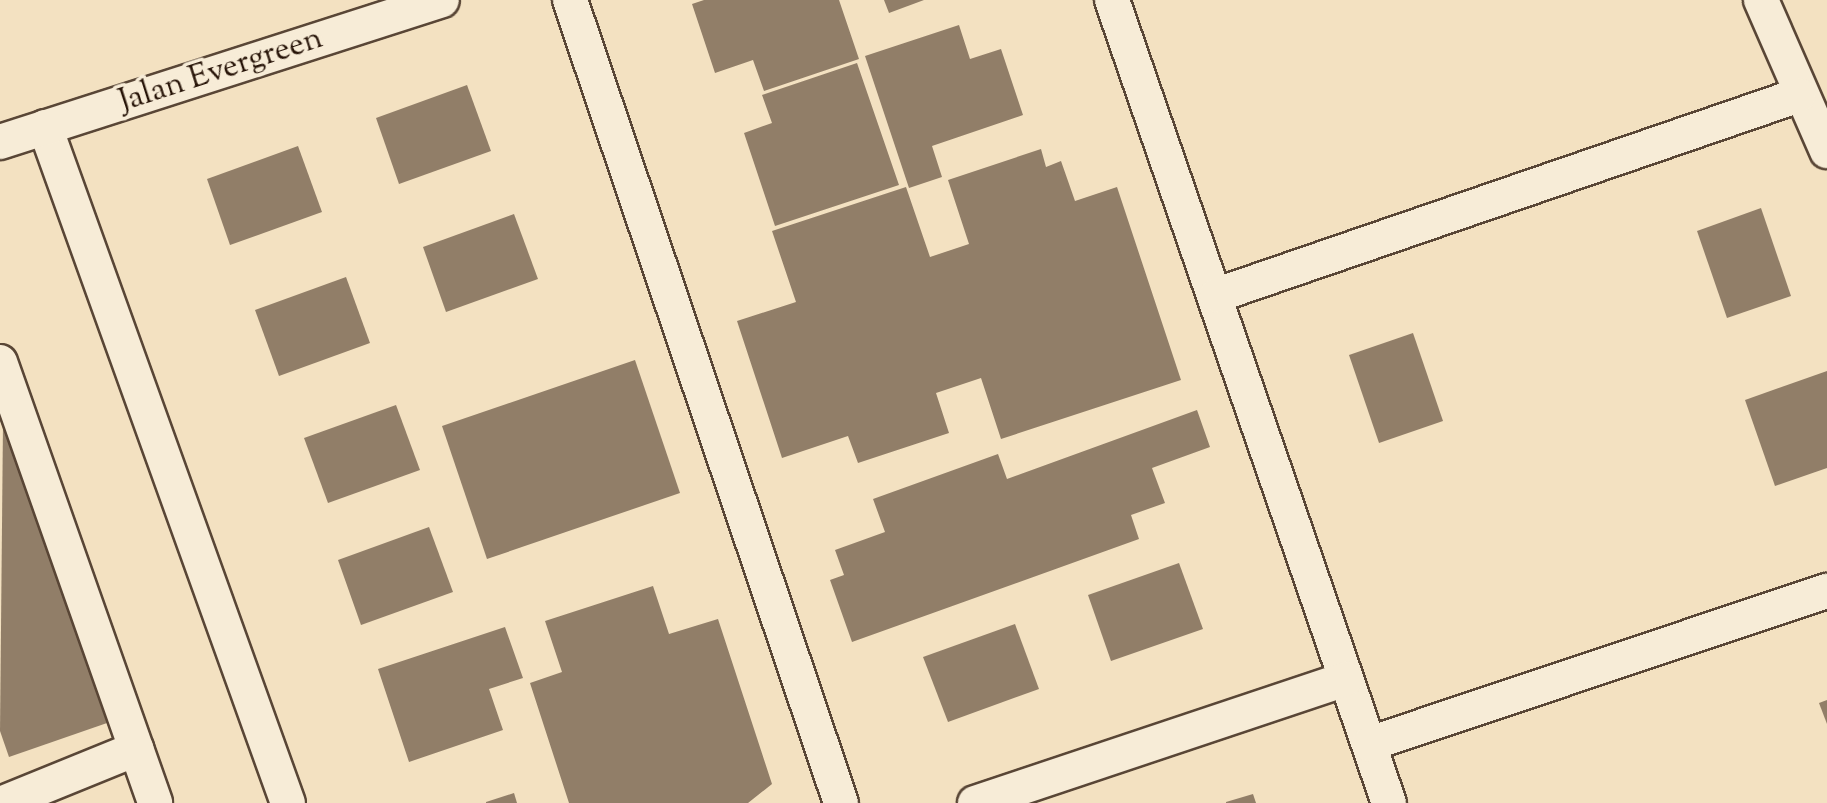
<!DOCTYPE html>
<style>
body{margin:0}
#map{position:relative;width:1827px;height:803px;overflow:hidden;background:#f3e1c1;font-family:"Sorts Mill Goudy",serif}
div>[style]{position:absolute}
[style*='--x']{left:calc(var(--x)*1px);top:calc(var(--y)*1px);width:calc(var(--w)*1px);rotate:calc(var(--a)*1deg)}
.building>*{inset:0;background:#917e68}
.roads{filter:drop-shadow(2px 0 #594636) drop-shadow(-2px 0 #594636) drop-shadow(0 2px #594636) drop-shadow(0 -2px #594636)}
.minor>*{height:34px;margin:-17px;padding:0 17px;transform-origin:17px;border-radius:17px;background:#f7ecd7}
span{translate:-50% -50%;white-space:nowrap;text-align:center;line-height:1.15;-webkit-text-stroke:7px #f7ecd7;paint-order:stroke}
.street-label{font-size:32px;color:#261307}
</style>
<div id="map">
<div class="building">
<div style="clip-path:polygon(704px 0,839px 0,859px 59px,764px 91px,753px 60px,715px 73px,692px 4px)"></div>
<div style="clip-path:polygon(884px 0,924px 0,889px 13px)"></div>
<div style="clip-path:polygon(959px 25px,970px 59px,1001px 49px,1023px 115px,932px 146px,942px 177px,909px 188px,865px 56px)"></div>
<div style="clip-path:polygon(857px 63px,899px 185px,775px 226px,744px 133px,772px 123px,762px 95px)"></div>
<div style="clip-path:polygon(467px 85px,491px 151px,399px 184px,376px 118px)"></div>
<div style="clip-path:polygon(298px 146px,322px 212px,230px 245px,207px 179px)"></div>
<div style="clip-path:polygon(1041px 149px,1046px 167px,1061px 161px,1075px 201px,1117px 187px,1181px 380px,1001px 439px,981px 378px,936px 393px,949px 433px,858px 463px,848px 436px,782px 458px,737px 321px,796px 302px,772px 231px,906px 187px,930px 257px,969px 244px,948px 180px)"></div>
<div style="clip-path:polygon(1761px 208px,1791px 296px,1727px 318px,1697px 231px)"></div>
<div style="clip-path:polygon(514px 214px,538px 279px,446px 312px,423px 247px)"></div>
<div style="clip-path:polygon(346px 277px,370px 343px,279px 376px,255px 310px)"></div>
<div style="clip-path:polygon(1413px 333px,1443px 421px,1379px 443px,1349px 355px)"></div>
<div style="clip-path:polygon(635px 360px,680px 493px,487px 559px,442px 426px)"></div>
<div style="clip-path:polygon(1827px 371px,1827px 468px,1775px 486px,1745px 400px)"></div>
<div style="clip-path:polygon(396px 405px,420px 470px,328px 503px,304px 438px)"></div>
<div style="clip-path:polygon(1197px 410px,1210px 447px,1152px 468px,1165px 503px,1131px 515px,1139px 539px,852px 642px,830px 580px,844px 575px,835px 550px,885px 532px,873px 499px,998px 454px,1007px 479px)"></div>
<div style="clip-path:polygon(3px 423px,107px 723px,9px 757px,0 731px)"></div>
<div style="clip-path:polygon(429px 527px,453px 592px,361px 625px,338px 560px)"></div>
<div style="clip-path:polygon(1179px 563px,1203px 629px,1111px 661px,1088px 595px)"></div>
<div style="clip-path:polygon(653px 586px,669px 634px,718px 619px,772px 784px,748px 803px,569px 803px,530px 683px,562px 672px,545px 621px)"></div>
<div style="clip-path:polygon(1015px 624px,1039px 689px,948px 722px,923px 657px)"></div>
<div style="clip-path:polygon(505px 627px,523px 678px,489px 689px,503px 730px,409px 762px,378px 669px)"></div>
<div style="clip-path:polygon(1827px 700px,1827px 724px,1819px 703px)"></div>
<div style="clip-path:polygon(514px 793px,517px 803px,486px 803px,486px 802px)"></div>
<div style="clip-path:polygon(1253px 794px,1256px 803px,1226px 803px,1226px 802px)"></div>
</div>
<div class="roads">
<div class="minor">
<div style="--x:570;--y:0;--w:847;--a:71.35"></div>
<div style="--x:1112;--y:0;--w:849;--a:70.97"></div>
<div style="--x:1761;--y:0;--w:165;--a:66.4"></div>
<div style="--x:45;--y:127;--w:718;--a:70.23"></div>
<div style="--x:0;--y:142;--w:464;--a:-17.8"></div>
<div style="--x:1217;--y:295;--w:615;--a:-18.96"></div>
<div style="--x:0;--y:362;--w:467;--a:70.6"></div>
<div style="--x:1369;--y:744;--w:483;--a:-18.5"></div>
<div style="--x:3;--y:803;--w:144;--a:-22.1"></div>
<div style="--x:975;--y:803;--w:391;--a:-18.5"></div>
</div>
</div>
<div class="street-label">
<span style="left:221px;top:71px;rotate:-18deg">Jalan Evergreen</span>
</div>
</div>
